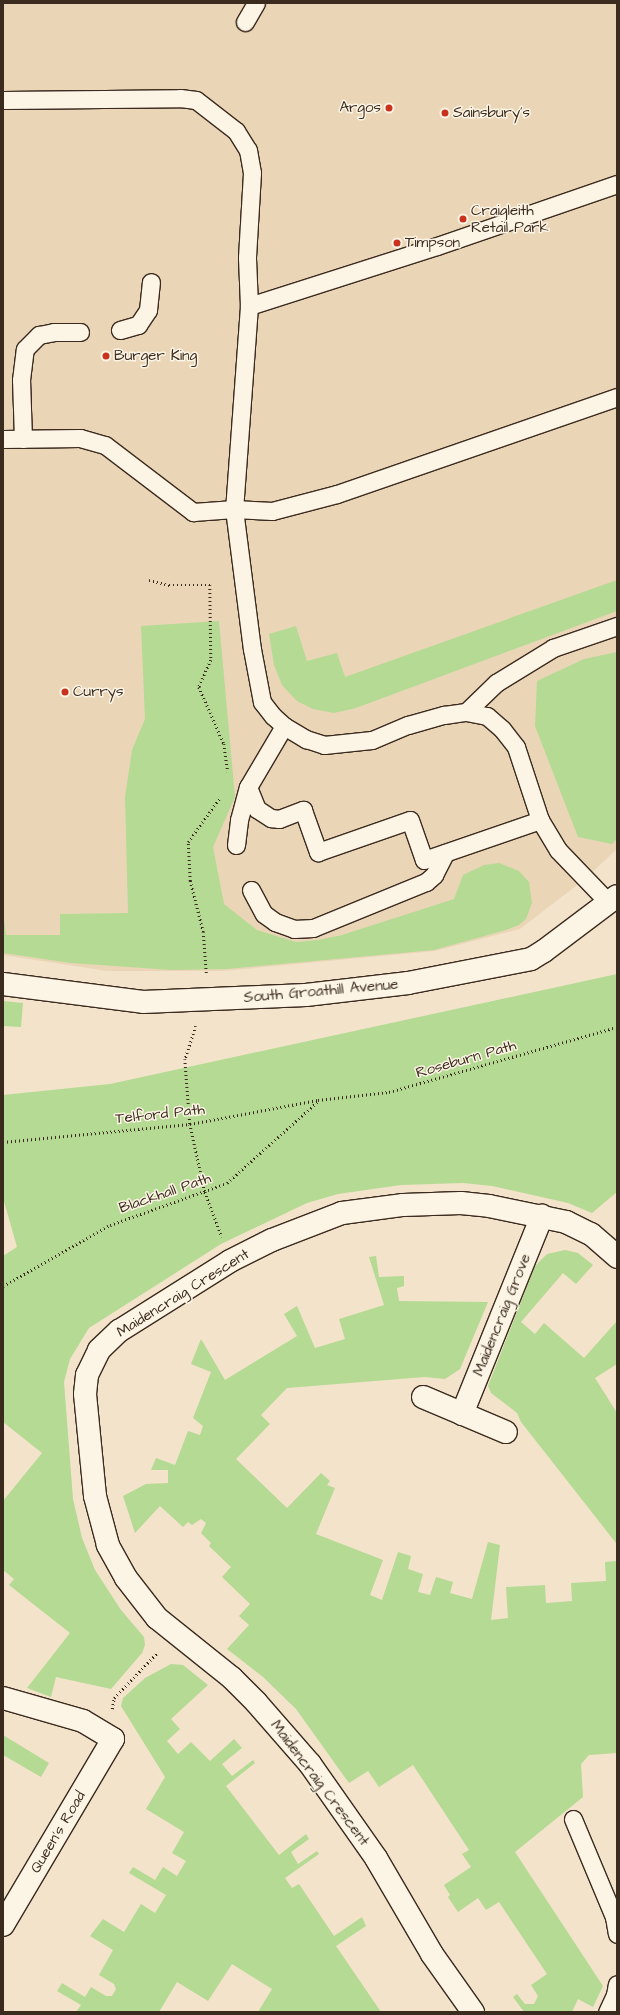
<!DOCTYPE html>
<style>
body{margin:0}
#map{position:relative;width:620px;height:2015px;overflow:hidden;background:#f2e3ca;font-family:"Architects Daughter",sans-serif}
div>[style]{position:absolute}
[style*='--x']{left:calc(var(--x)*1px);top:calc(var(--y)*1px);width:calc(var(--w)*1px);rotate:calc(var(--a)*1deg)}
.built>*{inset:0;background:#ead6b7}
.green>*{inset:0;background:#b5da94}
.path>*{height:2.5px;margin-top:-1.25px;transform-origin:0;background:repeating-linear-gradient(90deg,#3b2a1e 0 1px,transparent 0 4px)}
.roads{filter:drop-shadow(1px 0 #3b2a1e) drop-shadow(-1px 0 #3b2a1e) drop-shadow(0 1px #3b2a1e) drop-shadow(0 -1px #3b2a1e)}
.service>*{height:17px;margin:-8.5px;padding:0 8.5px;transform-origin:8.5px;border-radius:8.5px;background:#fcf5e5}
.minor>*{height:22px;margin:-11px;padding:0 11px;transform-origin:11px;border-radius:11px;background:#fcf5e5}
.tertiary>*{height:22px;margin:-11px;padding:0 11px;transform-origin:11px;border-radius:11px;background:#fcf5e5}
.dots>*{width:11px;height:11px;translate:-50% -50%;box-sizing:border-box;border:2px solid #fcf5e5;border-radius:50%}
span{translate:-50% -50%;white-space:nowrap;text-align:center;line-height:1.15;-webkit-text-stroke:3px #fcf5e5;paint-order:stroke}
.poi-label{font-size:15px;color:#3b2a1e}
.right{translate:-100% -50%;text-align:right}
.left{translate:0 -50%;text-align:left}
.street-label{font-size:15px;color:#3b2a1e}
.frame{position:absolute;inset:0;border:4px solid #3b2a1e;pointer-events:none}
</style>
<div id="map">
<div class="built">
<div style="clip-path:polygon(3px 3px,617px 3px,617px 849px,585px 879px,520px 929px,435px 951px,223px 971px,107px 971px,3px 955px)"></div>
</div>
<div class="green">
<div style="clip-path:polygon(617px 580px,617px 611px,356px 708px,334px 713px,313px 709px,297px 701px,282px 685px,274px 665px,269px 634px,296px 626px,307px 661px,337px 653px,345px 677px)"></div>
<div style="clip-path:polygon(219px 621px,235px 797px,213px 847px,224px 904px,257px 930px,296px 942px,318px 940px,342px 935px,454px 899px,463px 875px,484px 865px,499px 863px,519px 871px,529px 882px,532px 903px,526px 919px,519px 925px,506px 930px,434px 950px,227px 969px,172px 970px,71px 963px,3px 953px,3px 910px,6px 935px,60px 935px,60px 914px,128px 913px,125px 797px,132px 750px,145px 719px,141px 626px)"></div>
<div style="clip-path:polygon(617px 652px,617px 839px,612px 844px,578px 837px,535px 726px,537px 681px,584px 659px)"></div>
<div style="clip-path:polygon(617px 974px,617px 1192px,592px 1213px,568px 1203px,492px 1186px,463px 1183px,401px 1185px,338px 1194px,307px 1203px,221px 1244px,89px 1328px,70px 1359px,64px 1382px,73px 1499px,82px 1538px,95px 1570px,121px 1610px,144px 1637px,145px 1645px,142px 1653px,111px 1689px,56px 1677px,51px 1697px,27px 1688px,70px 1633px,9px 1585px,14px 1579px,3px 1570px,3px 1501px,42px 1453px,3px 1422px,3px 1256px,17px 1247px,3px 1198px,3px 1095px,110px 1084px)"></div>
<div style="clip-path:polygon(3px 1001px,23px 1003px,21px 1027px,3px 1026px)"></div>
<div style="clip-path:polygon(565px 1250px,578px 1253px,593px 1265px,576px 1284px,563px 1273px,521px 1322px,535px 1334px,544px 1323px,584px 1358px,617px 1321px,617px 1364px,595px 1378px,617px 1413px,617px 1753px,589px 1755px,581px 1764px,583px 1797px,515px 1852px,603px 1986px,593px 2007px,578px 1999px,572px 2012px,524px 2012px,513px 1997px,517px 1994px,525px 2004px,534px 2004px,538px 1996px,531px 1985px,547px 1974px,499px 1902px,486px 1910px,478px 1898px,458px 1912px,448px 1897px,450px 1895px,444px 1885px,471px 1867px,462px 1854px,469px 1850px,413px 1765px,379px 1787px,368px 1771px,349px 1783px,296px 1709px,263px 1677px,227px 1649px,249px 1625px,239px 1616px,250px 1604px,222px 1577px,231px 1567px,209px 1546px,211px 1543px,201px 1533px,206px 1523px,201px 1519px,192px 1525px,188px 1522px,183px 1527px,160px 1506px,135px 1533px,123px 1496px,146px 1484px,168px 1483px,168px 1470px,151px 1470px,156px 1458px,175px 1465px,188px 1431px,200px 1435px,203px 1426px,193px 1418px,211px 1372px,191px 1364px,201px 1339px,225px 1380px,297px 1336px,284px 1314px,297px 1306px,315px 1348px,345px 1339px,339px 1319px,384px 1305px,369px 1257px,376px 1256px,379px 1277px,404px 1276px,404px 1286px,397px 1288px,399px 1301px,488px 1302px,460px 1369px,445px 1379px,425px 1377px,287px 1388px,261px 1415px,270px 1424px,236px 1459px,287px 1508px,321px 1473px,330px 1481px,327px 1485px,335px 1488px,316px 1534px,383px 1560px,370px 1595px,382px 1600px,398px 1552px,411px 1556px,408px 1569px,423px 1574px,418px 1592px,430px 1595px,436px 1577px,453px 1582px,450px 1593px,472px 1599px,488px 1542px,500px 1545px,491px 1620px,508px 1618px,506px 1587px,545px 1585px,546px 1603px,572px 1601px,571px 1583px,606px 1581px,605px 1562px,616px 1561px,616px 1543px,521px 1422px,517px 1413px,491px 1393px,488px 1386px,535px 1266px,547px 1254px)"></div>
<div style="clip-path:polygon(171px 1664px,183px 1665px,208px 1685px,171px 1719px,180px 1729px,167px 1741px,178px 1754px,191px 1742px,210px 1761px,234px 1739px,242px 1748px,222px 1764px,232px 1776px,253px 1760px,255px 1763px,226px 1786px,279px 1855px,306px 1834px,309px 1839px,291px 1852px,298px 1864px,317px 1851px,319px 1854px,285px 1878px,292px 1888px,299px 1884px,334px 1936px,362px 1917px,366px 1926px,336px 1946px,381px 2012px,258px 2012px,272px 1989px,232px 1964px,208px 2001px,177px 1982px,159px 2012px,76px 2012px,81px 2005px,57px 1991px,62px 1983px,85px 1997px,91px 1987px,106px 1996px,112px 1996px,116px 1989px,114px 1984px,99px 1975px,113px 1950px,90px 1936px,103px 1919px,124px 1932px,141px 1904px,155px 1913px,166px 1895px,129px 1873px,133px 1867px,155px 1880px,163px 1867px,177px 1876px,186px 1861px,172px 1853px,184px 1832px,146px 1809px,165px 1777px,121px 1706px,123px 1698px,145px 1678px)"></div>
<div style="clip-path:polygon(3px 1735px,49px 1763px,41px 1777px,3px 1755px)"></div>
</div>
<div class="path">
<div style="--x:149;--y:580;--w:21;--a:14"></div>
<div style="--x:169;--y:585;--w:41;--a:0"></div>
<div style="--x:210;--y:585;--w:75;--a:89.2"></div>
<div style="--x:211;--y:660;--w:30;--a:114"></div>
<div style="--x:199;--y:687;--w:62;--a:66.3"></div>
<div style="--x:224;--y:744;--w:28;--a:82"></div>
<div style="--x:206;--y:973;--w:41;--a:-94.2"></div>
<div style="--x:203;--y:932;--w:53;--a:-104.3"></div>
<div style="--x:190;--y:881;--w:39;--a:-93"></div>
<div style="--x:188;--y:842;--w:53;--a:-54.2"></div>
<div style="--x:196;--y:1026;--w:35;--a:108"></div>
<div style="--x:185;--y:1059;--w:65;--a:85.6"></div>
<div style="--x:190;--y:1124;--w:70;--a:77.6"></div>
<div style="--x:205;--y:1192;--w:48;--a:69.3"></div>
<div style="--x:3;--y:1142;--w:188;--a:-5.5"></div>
<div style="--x:190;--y:1124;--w:130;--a:-10.6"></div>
<div style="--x:318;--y:1100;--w:71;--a:-6.4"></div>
<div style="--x:389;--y:1092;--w:237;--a:-15.9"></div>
<div style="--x:3;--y:1286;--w:123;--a:-29.7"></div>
<div style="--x:110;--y:1225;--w:124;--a:-19.7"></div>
<div style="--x:227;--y:1183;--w:122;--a:-42"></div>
<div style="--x:112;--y:1709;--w:11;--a:-80"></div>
<div style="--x:114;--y:1698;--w:64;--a:-46.3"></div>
</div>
<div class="roads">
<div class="service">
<div style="--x:245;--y:22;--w:22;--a:-60"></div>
<div style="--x:3;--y:100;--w:177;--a:-0.6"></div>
<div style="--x:180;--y:98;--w:16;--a:7"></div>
<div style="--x:196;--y:100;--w:51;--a:37.8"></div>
<div style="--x:236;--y:131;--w:22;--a:58"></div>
<div style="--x:248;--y:150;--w:23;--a:80"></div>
<div style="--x:252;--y:173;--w:85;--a:93.4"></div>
<div style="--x:247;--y:258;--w:48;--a:87.6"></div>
<div style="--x:249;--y:306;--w:204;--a:94.2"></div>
<div style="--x:234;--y:509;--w:141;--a:82.7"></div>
<div style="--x:252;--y:649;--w:54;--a:79.3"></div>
<div style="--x:262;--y:702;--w:18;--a:52"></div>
<div style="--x:273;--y:716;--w:15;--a:42"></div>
<div style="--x:284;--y:726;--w:26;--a:31"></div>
<div style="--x:306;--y:739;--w:19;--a:18"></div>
<div style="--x:324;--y:745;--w:48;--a:-5.9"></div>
<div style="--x:372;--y:740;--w:39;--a:-23"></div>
<div style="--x:408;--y:725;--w:37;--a:-16"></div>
<div style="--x:444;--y:715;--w:22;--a:-8"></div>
<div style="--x:466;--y:712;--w:21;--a:11"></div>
<div style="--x:487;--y:716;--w:20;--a:41"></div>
<div style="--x:502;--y:729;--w:23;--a:52"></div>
<div style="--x:516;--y:747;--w:77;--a:71.8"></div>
<div style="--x:540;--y:820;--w:35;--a:59"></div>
<div style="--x:558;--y:850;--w:74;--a:46.1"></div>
<div style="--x:249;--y:306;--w:197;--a:-17.7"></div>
<div style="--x:437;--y:246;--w:190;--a:-19"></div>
<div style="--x:120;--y:330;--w:19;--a:-16"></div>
<div style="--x:138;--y:325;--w:18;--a:-56"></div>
<div style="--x:148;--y:310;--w:28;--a:-84"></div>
<div style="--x:3;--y:439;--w:77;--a:-0.7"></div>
<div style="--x:80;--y:438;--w:26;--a:16"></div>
<div style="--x:105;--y:445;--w:111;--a:37.3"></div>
<div style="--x:193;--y:512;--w:41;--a:-4.2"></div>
<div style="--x:234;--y:509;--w:38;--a:3"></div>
<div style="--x:272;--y:511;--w:67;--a:-14.7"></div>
<div style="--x:337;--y:494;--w:296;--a:-19.1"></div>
<div style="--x:23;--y:439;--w:59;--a:-91.9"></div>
<div style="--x:21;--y:380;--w:31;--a:-83"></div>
<div style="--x:25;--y:349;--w:20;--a:-45"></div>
<div style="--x:39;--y:335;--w:15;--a:-11"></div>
<div style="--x:54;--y:332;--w:26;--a:0"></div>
<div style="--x:466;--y:712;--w:42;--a:-44"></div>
<div style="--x:496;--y:683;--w:67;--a:-31.6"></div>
<div style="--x:553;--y:648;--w:68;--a:-19"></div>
<div style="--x:284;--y:726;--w:71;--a:120.5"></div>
<div style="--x:248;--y:787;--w:24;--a:68"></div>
<div style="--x:257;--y:809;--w:17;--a:33"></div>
<div style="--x:271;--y:818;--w:8;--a:7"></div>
<div style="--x:279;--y:819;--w:26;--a:-21"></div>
<div style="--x:303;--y:810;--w:45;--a:70.3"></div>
<div style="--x:318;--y:852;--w:97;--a:-19.2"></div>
<div style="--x:410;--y:820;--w:42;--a:70.7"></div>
<div style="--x:424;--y:860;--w:123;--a:-19"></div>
<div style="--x:236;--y:845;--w:25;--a:-83"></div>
<div style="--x:239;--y:820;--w:34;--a:-75"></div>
<div style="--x:251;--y:890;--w:27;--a:62"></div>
<div style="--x:264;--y:914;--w:14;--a:36"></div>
<div style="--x:275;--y:922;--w:20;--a:20"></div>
<div style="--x:294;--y:929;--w:19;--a:-3"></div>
<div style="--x:313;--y:928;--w:122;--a:-22.2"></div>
<div style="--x:426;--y:882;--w:11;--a:-41"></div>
<div style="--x:434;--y:875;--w:25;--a:-63"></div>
<div style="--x:573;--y:1819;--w:106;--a:67.3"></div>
<div style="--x:614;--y:1917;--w:17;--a:80"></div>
<div style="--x:607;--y:2012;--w:19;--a:-65"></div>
<div style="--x:615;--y:1995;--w:11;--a:-80"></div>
</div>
<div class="minor">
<div style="--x:423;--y:1397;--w:90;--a:22.9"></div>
<div style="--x:462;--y:1414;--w:214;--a:-68"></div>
<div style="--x:3;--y:1698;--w:83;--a:16"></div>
<div style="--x:83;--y:1721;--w:35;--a:31"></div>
<div style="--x:113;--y:1739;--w:216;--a:120.6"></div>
<div style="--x:473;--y:2012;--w:71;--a:-125.3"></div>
<div style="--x:432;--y:1954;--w:111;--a:-120.3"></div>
<div style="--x:376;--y:1858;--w:115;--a:-125.1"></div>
<div style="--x:310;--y:1764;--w:82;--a:-131.1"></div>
<div style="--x:256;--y:1702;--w:34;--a:-135"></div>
<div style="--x:232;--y:1678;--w:96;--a:-141.3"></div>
<div style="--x:157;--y:1618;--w:51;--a:-127.8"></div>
<div style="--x:126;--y:1578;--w:38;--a:-119"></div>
<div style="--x:108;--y:1545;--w:51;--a:-104.9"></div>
<div style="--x:95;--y:1496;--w:102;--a:-95.6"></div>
<div style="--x:85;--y:1394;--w:19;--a:-84"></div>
<div style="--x:87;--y:1375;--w:28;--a:-64"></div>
<div style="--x:99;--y:1350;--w:28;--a:-44"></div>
<div style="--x:119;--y:1331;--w:131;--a:-32.2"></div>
<div style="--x:230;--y:1261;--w:47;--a:-26.6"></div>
<div style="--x:272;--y:1240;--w:75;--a:-21.1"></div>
<div style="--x:342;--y:1213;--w:62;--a:-7.5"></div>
<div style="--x:403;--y:1205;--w:58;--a:-2"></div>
<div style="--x:461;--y:1203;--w:28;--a:6"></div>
<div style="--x:489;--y:1206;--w:79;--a:11.7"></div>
<div style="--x:566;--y:1222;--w:28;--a:26"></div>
<div style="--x:591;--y:1234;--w:35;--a:41"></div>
</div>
<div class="tertiary">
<div style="--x:3;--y:984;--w:141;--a:7.3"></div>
<div style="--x:143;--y:1002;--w:163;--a:-2.5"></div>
<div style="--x:306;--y:995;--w:103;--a:-6.7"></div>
<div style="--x:408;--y:983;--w:125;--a:-11"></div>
<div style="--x:531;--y:959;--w:15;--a:-32"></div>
<div style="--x:544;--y:951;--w:91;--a:-37"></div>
</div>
</div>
<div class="dots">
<div style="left:389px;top:108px;background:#c8321e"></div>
<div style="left:445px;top:113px;background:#c8321e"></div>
<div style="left:463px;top:219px;background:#c8321e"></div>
<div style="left:397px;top:243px;background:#c8321e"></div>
<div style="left:106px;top:356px;background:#c8321e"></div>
<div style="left:65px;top:692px;background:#c8321e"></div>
</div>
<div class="poi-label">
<span class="right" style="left:381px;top:108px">Argos</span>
<span class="left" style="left:453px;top:113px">Sainsbury's</span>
<span class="left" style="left:471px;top:219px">Craigleith<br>Retail Park</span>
<span class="left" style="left:405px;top:243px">Timpson</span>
<span class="left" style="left:114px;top:356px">Burger King</span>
<span class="left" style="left:73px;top:692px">Currys</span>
</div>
<div class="street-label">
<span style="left:321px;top:991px;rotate:-5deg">South Groathill Avenue</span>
<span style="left:466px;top:1059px;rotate:-16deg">Roseburn Path</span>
<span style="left:160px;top:1114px;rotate:-6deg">Telford Path</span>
<span style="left:165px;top:1193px;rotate:-19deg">Blackhall Path</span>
<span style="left:183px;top:1293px;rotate:-32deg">Maidencraig Crescent</span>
<span style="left:502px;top:1315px;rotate:-68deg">Maidencraig Grove</span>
<span style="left:320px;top:1783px;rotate:53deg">Maidencraig Crescent</span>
<span style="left:58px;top:1832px;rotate:-59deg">Queen's Road</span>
</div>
<div class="frame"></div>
</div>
